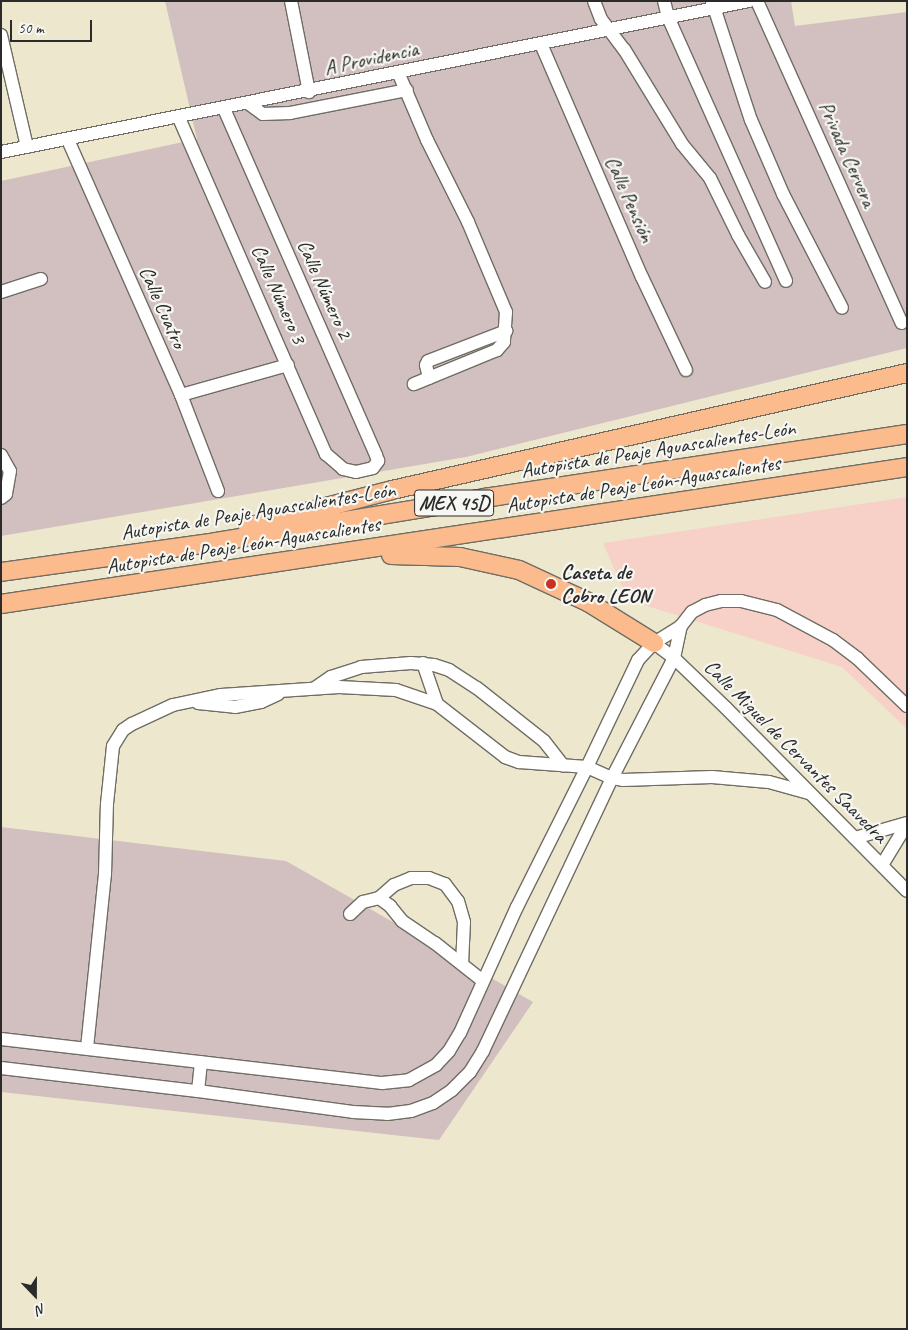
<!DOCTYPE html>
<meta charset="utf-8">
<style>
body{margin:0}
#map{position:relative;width:908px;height:1330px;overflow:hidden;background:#ece7cd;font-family:Caveat,sans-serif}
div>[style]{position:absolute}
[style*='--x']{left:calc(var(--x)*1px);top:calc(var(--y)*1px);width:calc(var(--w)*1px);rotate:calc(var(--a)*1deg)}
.built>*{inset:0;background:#f7d1c7}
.industrial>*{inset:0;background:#d2bfc0}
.roads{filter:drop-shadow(1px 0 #6f6d64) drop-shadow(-1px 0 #6f6d64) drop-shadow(0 1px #6f6d64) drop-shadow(0 -1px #6f6d64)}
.minor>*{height:12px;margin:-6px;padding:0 6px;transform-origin:6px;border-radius:6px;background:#fff}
.highway>*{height:18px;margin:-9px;padding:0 9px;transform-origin:9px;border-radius:9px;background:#fbbb8d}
.dots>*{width:14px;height:14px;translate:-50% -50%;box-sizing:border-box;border:2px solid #f6f6f2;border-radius:50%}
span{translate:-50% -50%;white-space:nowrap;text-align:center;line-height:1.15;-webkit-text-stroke:4.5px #f6f6f2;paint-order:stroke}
.shield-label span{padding:1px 4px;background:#f6f6f2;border:1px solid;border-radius:4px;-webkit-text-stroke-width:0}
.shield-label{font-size:20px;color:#2b2b2b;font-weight:700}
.street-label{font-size:21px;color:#2b2b2b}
.poi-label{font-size:21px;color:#2b2b2b;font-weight:700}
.left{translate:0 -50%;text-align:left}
.frame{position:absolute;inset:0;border:2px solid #2b2b2b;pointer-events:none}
.north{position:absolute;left:10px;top:1270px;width:50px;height:50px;-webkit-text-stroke:4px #f6f6f2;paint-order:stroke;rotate:158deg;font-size:14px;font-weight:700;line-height:20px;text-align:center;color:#2b2b2b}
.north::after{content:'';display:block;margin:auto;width:18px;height:22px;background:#2b2b2b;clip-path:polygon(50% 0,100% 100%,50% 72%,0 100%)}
.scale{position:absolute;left:10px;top:20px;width:82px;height:22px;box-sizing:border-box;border:2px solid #2b2b2b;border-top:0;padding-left:6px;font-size:15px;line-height:18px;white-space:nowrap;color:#2b2b2b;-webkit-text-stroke:4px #f6f6f2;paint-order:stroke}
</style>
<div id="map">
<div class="built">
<div style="clip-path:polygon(907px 497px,907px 729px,842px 667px,628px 600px,603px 543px)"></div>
</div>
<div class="industrial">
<div style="clip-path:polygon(165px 1px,791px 1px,795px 26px,907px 12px,907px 348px,466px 457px,1px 536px,1px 181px,197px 139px)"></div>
<div style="clip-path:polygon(1px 827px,286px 861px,533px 1002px,439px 1140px,1px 1092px)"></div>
</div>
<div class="roads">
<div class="minor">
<div style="--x:291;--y:1;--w:93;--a:78.8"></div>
<div style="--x:594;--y:1;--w:19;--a:69"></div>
<div style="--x:601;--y:19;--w:38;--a:53"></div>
<div style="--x:624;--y:49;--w:111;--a:58.6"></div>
<div style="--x:682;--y:144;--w:44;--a:50.5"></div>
<div style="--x:710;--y:178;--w:64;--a:63.8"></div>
<div style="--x:738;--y:235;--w:54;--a:60.1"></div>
<div style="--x:664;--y:1;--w:16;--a:76"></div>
<div style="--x:668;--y:17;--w:289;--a:65.9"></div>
<div style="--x:712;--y:1;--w:125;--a:71.9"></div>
<div style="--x:751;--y:120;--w:81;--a:66.6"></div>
<div style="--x:783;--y:194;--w:128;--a:62.6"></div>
<div style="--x:757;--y:1;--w:353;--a:65.8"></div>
<div style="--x:1;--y:35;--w:115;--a:76.9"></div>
<div style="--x:541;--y:44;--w:254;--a:66.6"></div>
<div style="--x:642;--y:277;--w:103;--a:64.7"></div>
<div style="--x:398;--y:72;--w:74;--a:66.9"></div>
<div style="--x:427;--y:140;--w:92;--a:63.4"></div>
<div style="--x:468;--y:222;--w:98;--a:67.1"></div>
<div style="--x:506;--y:312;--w:30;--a:94"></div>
<div style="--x:504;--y:342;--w:11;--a:131"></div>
<div style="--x:497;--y:350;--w:90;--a:157.7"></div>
<div style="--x:249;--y:104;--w:17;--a:36"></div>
<div style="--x:263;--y:114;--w:27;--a:-2"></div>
<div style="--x:290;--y:113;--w:119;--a:-11.1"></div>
<div style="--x:179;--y:118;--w:367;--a:66.4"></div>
<div style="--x:326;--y:454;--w:23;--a:41"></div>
<div style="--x:343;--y:469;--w:13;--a:13"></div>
<div style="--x:356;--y:472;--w:17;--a:-13"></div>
<div style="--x:373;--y:468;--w:9;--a:-54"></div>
<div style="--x:378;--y:461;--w:6;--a:-108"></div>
<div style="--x:376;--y:455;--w:378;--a:-113.7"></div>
<div style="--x:68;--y:140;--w:279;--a:66.1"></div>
<div style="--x:181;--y:395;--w:103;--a:68.9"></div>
<div style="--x:1;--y:152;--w:763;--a:-11.41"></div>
<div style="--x:1;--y:292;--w:42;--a:-18"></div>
<div style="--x:429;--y:378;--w:13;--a:-103"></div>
<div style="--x:426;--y:365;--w:4;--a:-63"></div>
<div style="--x:428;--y:361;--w:84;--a:-21"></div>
<div style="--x:181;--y:395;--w:111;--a:-15.7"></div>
<div style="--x:1;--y:455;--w:18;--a:61"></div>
<div style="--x:10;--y:471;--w:23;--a:100"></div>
<div style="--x:6;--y:494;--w:6;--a:141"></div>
<div style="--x:654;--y:643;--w:25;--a:37"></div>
<div style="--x:674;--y:658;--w:72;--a:43.9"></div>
<div style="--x:726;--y:708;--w:257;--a:45.3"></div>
<div style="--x:423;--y:663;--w:43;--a:71.1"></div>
<div style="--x:315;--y:688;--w:19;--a:-35"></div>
<div style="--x:331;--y:677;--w:32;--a:-18"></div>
<div style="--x:361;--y:667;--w:50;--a:-4.6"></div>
<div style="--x:411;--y:663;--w:23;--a:5"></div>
<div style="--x:434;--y:665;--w:16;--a:18"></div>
<div style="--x:449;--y:670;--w:33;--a:33"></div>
<div style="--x:477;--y:688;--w:85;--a:38.3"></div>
<div style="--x:544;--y:741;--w:31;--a:52"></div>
<div style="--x:198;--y:703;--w:37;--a:6"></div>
<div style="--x:235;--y:707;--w:26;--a:-11"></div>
<div style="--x:261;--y:702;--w:19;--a:-25"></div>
<div style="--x:855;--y:838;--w:54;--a:-16.1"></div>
<div style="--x:882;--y:865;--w:48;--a:-58.6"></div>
<div style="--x:379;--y:898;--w:20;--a:-41"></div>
<div style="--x:394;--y:885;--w:18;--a:-22"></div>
<div style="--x:411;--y:878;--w:18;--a:0"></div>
<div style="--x:429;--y:878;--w:17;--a:21"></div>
<div style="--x:445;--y:884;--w:21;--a:53"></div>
<div style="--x:458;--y:901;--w:22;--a:74"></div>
<div style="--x:464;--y:922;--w:42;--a:92.7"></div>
<div style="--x:350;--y:914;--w:18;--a:-43"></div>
<div style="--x:363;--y:902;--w:16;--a:-14"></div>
<div style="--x:379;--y:898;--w:14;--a:36"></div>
<div style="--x:390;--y:906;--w:19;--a:51"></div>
<div style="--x:402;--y:921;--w:40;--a:34"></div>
<div style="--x:435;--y:943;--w:61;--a:38.4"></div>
<div style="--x:1;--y:1039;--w:384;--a:6.6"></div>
<div style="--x:382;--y:1083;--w:27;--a:-6"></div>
<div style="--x:409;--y:1080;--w:31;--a:-29"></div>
<div style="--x:436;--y:1065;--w:19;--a:-47"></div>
<div style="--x:449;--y:1051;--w:21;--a:-59"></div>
<div style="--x:460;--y:1033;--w:138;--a:-65.7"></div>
<div style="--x:517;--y:907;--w:157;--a:-63.4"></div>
<div style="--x:587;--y:767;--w:119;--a:-64.5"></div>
<div style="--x:638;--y:660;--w:23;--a:-47"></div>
<div style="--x:654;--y:643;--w:32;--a:-32"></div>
<div style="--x:681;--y:626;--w:18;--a:-52"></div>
<div style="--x:692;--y:612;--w:15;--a:-28"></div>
<div style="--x:705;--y:605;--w:16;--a:-14"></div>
<div style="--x:721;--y:601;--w:20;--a:0"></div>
<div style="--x:741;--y:601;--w:37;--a:14"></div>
<div style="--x:777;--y:610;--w:64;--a:28.2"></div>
<div style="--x:833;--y:640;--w:31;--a:37"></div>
<div style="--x:858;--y:659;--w:68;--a:43.8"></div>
<div style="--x:87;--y:1048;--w:175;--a:-84.1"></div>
<div style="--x:105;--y:874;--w:70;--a:-88.4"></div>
<div style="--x:107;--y:804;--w:58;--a:-84.1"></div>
<div style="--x:113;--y:746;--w:19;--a:-58"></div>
<div style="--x:123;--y:730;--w:11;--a:-34"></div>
<div style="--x:132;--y:724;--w:45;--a:-24.9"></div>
<div style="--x:173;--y:705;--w:49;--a:-11.8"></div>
<div style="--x:221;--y:695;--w:118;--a:-3.9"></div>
<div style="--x:339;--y:687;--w:57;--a:3"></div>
<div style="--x:396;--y:690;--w:43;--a:18.9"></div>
<div style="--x:437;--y:704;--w:86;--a:37.9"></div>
<div style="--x:505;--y:757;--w:15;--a:20"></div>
<div style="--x:519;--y:762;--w:68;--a:4.2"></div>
<div style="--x:587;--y:767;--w:27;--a:24"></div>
<div style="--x:612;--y:778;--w:11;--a:10"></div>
<div style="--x:623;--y:780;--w:89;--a:-1.9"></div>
<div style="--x:712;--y:777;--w:57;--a:5"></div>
<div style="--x:769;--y:782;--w:41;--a:15.4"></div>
<div style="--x:1;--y:1068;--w:198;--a:6.7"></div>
<div style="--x:198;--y:1091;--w:156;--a:7.7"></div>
<div style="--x:353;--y:1112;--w:34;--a:3"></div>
<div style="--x:387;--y:1114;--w:24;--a:-7"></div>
<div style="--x:411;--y:1111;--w:23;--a:-20"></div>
<div style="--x:433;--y:1103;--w:23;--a:-34"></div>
<div style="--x:452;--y:1090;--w:25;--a:-45"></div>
<div style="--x:470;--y:1072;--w:25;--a:-58"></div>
<div style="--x:483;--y:1051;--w:302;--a:-64.7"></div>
<div style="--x:612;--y:778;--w:135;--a:-62.7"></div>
<div style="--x:674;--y:658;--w:33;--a:-78"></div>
<div style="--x:198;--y:1091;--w:29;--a:-84"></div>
</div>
<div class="highway">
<div style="--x:248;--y:527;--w:149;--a:-14.4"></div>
<div style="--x:392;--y:490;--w:528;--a:-12.8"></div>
<div style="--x:391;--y:555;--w:69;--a:1.7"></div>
<div style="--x:460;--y:557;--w:60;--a:12.4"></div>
<div style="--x:519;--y:570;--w:76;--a:24.9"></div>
<div style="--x:588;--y:602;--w:78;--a:31.8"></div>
<div style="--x:1;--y:572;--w:217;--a:-7.9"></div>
<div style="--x:216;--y:542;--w:272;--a:-9.3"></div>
<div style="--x:484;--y:498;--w:428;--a:-8.6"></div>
<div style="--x:1;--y:604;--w:916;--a:-8.6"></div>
</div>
</div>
<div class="dots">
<div style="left:551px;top:584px;background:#c8321e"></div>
</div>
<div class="shield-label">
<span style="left:454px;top:503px">MEX 45D</span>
</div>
<div class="street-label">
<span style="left:371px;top:58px;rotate:-12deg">A Providencia</span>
<span style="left:848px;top:154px;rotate:66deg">Privada Cervera</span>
<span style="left:630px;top:199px;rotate:66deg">Calle Pensión</span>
<span style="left:325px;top:289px;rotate:66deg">Calle Número 2</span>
<span style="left:279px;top:294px;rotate:66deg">Calle Número 3</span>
<span style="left:163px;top:307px;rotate:66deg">Calle Cuatro</span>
<span style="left:658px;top:449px;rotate:-9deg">Autopista de Peaje Aguascalientes-León</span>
<span style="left:643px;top:484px;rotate:-9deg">Autopista de Peaje León-Aguascalientes</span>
<span style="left:258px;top:511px;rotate:-9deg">Autopista de Peaje Aguascalientes-León</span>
<span style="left:243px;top:545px;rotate:-9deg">Autopista de Peaje León-Aguascalientes</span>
<span style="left:796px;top:751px;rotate:45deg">Calle Miguel de Cervantes Saavedra</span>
</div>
<div class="poi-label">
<span class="left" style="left:561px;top:584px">Caseta de<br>Cobro LEON</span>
</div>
<div class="frame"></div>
<div class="north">N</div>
<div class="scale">50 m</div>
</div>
